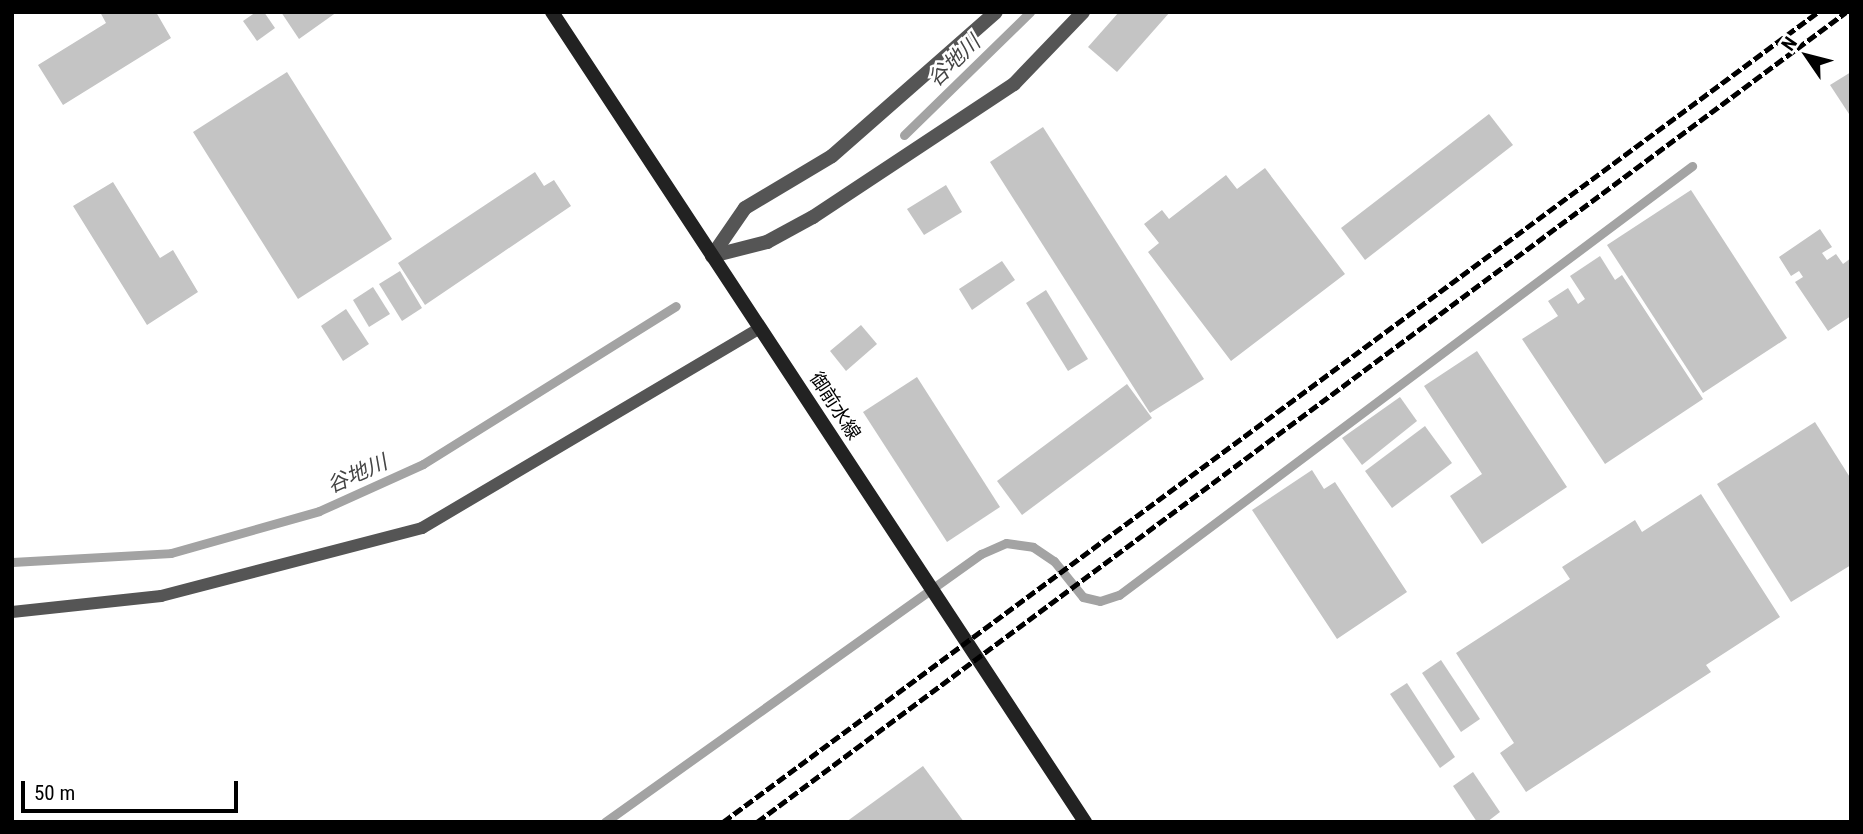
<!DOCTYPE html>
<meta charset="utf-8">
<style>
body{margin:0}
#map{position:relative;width:1863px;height:834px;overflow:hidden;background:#fff;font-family:"Roboto Condensed","Noto Sans JP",sans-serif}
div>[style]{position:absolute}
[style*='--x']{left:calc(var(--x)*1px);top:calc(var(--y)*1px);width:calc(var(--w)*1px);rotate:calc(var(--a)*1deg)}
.stream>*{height:9px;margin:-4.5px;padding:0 4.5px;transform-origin:4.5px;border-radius:4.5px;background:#a3a3a3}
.building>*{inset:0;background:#c4c4c4}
.lane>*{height:12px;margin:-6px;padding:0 6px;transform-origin:6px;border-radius:6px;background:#555}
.street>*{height:14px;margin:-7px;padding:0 7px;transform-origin:7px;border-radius:7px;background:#555}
.secondary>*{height:14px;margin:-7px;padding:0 7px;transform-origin:7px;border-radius:7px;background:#222}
.rail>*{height:5px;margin-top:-2.5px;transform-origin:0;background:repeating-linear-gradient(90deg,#000 0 10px,transparent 0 13.5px)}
span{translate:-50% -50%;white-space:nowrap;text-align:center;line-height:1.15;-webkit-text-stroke:5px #fff;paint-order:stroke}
.street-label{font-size:19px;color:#000}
.water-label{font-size:21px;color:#444;font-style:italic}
.frame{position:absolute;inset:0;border:14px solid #000;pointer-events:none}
.north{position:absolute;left:1772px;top:21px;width:70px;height:70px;-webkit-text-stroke:5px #fff;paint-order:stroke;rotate:305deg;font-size:19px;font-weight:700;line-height:28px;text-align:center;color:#000}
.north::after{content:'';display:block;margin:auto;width:24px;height:32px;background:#000;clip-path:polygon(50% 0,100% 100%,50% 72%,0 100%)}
.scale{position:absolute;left:21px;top:781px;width:217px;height:32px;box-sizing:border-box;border:4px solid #000;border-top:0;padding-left:9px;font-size:21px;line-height:24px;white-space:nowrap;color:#000;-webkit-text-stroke:5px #fff;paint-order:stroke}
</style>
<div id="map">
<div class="stream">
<div style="--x:904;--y:135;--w:176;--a:-44.3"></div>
<div style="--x:12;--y:562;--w:159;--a:-3.2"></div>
<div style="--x:171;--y:553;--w:154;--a:-15.8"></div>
<div style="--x:319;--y:511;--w:114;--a:-24.3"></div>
<div style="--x:423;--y:464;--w:298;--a:-32"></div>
<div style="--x:605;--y:822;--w:462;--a:-35.5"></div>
<div style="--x:981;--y:554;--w:27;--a:-24"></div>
<div style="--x:1006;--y:543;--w:27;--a:8"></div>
<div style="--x:1033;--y:547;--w:25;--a:34"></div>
<div style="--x:1054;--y:561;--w:46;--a:51.1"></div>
<div style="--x:1083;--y:597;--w:17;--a:13"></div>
<div style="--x:1100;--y:601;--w:20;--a:-18"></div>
<div style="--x:1119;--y:595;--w:716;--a:-36.82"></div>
</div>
<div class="building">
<div style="clip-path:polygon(100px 12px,156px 12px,171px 38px,63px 105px,38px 65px,106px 23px)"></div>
<div style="clip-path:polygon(256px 12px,264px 12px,275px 28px,257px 41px,243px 21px)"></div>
<div style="clip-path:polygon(281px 12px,337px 12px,299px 39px)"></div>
<div style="clip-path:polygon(1119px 12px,1170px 12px,1117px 72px,1088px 47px)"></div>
<div style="clip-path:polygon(287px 72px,392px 239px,298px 299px,193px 132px)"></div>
<div style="clip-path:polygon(1851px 72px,1851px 117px,1830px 85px)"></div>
<div style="clip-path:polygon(1489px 114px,1513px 145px,1365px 260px,1341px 228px)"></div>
<div style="clip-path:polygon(1043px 127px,1204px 379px,1150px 413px,990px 162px)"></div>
<div style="clip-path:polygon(1265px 168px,1345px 274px,1231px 361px,1148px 252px,1159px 243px,1144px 224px,1162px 210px,1169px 219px,1226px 175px,1237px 189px)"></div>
<div style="clip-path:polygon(535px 172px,544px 186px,554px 180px,571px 206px,425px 305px,398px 263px)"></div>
<div style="clip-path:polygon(113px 182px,160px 258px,173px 250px,198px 292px,147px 325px,73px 206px)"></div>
<div style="clip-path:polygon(946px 185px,962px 212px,924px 235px,907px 209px)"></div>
<div style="clip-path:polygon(1691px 190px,1787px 338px,1703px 393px,1607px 245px)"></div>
<div style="clip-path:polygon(1820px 229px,1832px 247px,1822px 253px,1827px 260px,1836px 254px,1843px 264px,1851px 258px,1851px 316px,1828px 331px,1795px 282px,1803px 277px,1799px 271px,1791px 276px,1779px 257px)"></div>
<div style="clip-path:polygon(1600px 256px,1615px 280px,1622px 275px,1703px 399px,1605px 464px,1522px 339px,1558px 316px,1548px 301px,1568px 288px,1578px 304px,1585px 299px,1570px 276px)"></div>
<div style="clip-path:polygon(1002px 261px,1015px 280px,972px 310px,959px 289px)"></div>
<div style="clip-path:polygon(400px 271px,422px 308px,402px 321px,379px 284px)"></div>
<div style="clip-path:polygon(373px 287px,390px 314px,369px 327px,353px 300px)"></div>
<div style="clip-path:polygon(1046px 290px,1088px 359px,1068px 371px,1026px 303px)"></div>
<div style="clip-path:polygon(346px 309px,369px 344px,343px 361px,321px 326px)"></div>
<div style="clip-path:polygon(861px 325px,877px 344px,846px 371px,830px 351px)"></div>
<div style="clip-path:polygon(1477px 351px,1567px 487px,1482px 544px,1450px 496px,1482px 474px,1424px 386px)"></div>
<div style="clip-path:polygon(917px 377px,1000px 507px,947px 542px,863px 412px)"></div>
<div style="clip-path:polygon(1127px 384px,1152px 418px,1022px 515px,997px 481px)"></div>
<div style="clip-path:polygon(1400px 397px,1417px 421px,1362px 465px,1342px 438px)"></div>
<div style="clip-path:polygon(1815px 422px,1851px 479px,1851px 565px,1791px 602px,1717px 484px)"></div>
<div style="clip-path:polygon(1425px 426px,1452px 463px,1392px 508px,1365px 471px)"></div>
<div style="clip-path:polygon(1312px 470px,1324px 489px,1335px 482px,1407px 592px,1337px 639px,1252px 510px)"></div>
<div style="clip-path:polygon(1701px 494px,1780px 617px,1706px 665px,1711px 672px,1526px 792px,1500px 753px,1514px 743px,1456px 653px,1570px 579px,1562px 567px,1635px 520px,1642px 532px)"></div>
<div style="clip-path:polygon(1441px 660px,1480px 719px,1461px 732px,1422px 673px)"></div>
<div style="clip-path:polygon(1407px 683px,1455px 757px,1440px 768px,1390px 694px)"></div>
<div style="clip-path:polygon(923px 766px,964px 822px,846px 822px)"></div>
<div style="clip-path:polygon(1473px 772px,1500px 812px,1487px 822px,1477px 822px,1453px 786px)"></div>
</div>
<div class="lane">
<div style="--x:12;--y:612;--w:150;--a:-6.1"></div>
<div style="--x:161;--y:596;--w:270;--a:-14.6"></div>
<div style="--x:422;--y:528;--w:393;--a:-30.6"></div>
</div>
<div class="street">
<div style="--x:712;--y:256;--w:57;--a:-14.3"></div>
<div style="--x:767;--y:242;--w:52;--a:-28.5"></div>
<div style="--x:813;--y:217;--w:241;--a:-33.5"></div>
<div style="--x:1014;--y:84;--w:100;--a:-46.2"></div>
<div style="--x:712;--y:256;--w:58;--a:-55.5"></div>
<div style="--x:745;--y:208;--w:101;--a:-30.9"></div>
<div style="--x:832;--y:156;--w:218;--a:-41.3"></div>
</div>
<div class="secondary">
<div style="--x:552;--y:12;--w:970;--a:56.65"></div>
</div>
<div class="rail">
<div style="--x:723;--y:822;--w:1362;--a:-36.49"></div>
<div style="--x:757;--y:822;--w:1357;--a:-36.64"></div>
</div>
<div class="street-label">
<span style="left:835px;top:406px;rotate:57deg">御前水線</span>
</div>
<div class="water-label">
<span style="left:954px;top:61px;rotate:-44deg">谷地川</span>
<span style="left:357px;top:474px;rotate:-24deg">谷地川</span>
</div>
<div class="frame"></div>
<div class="north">N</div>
<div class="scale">50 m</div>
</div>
